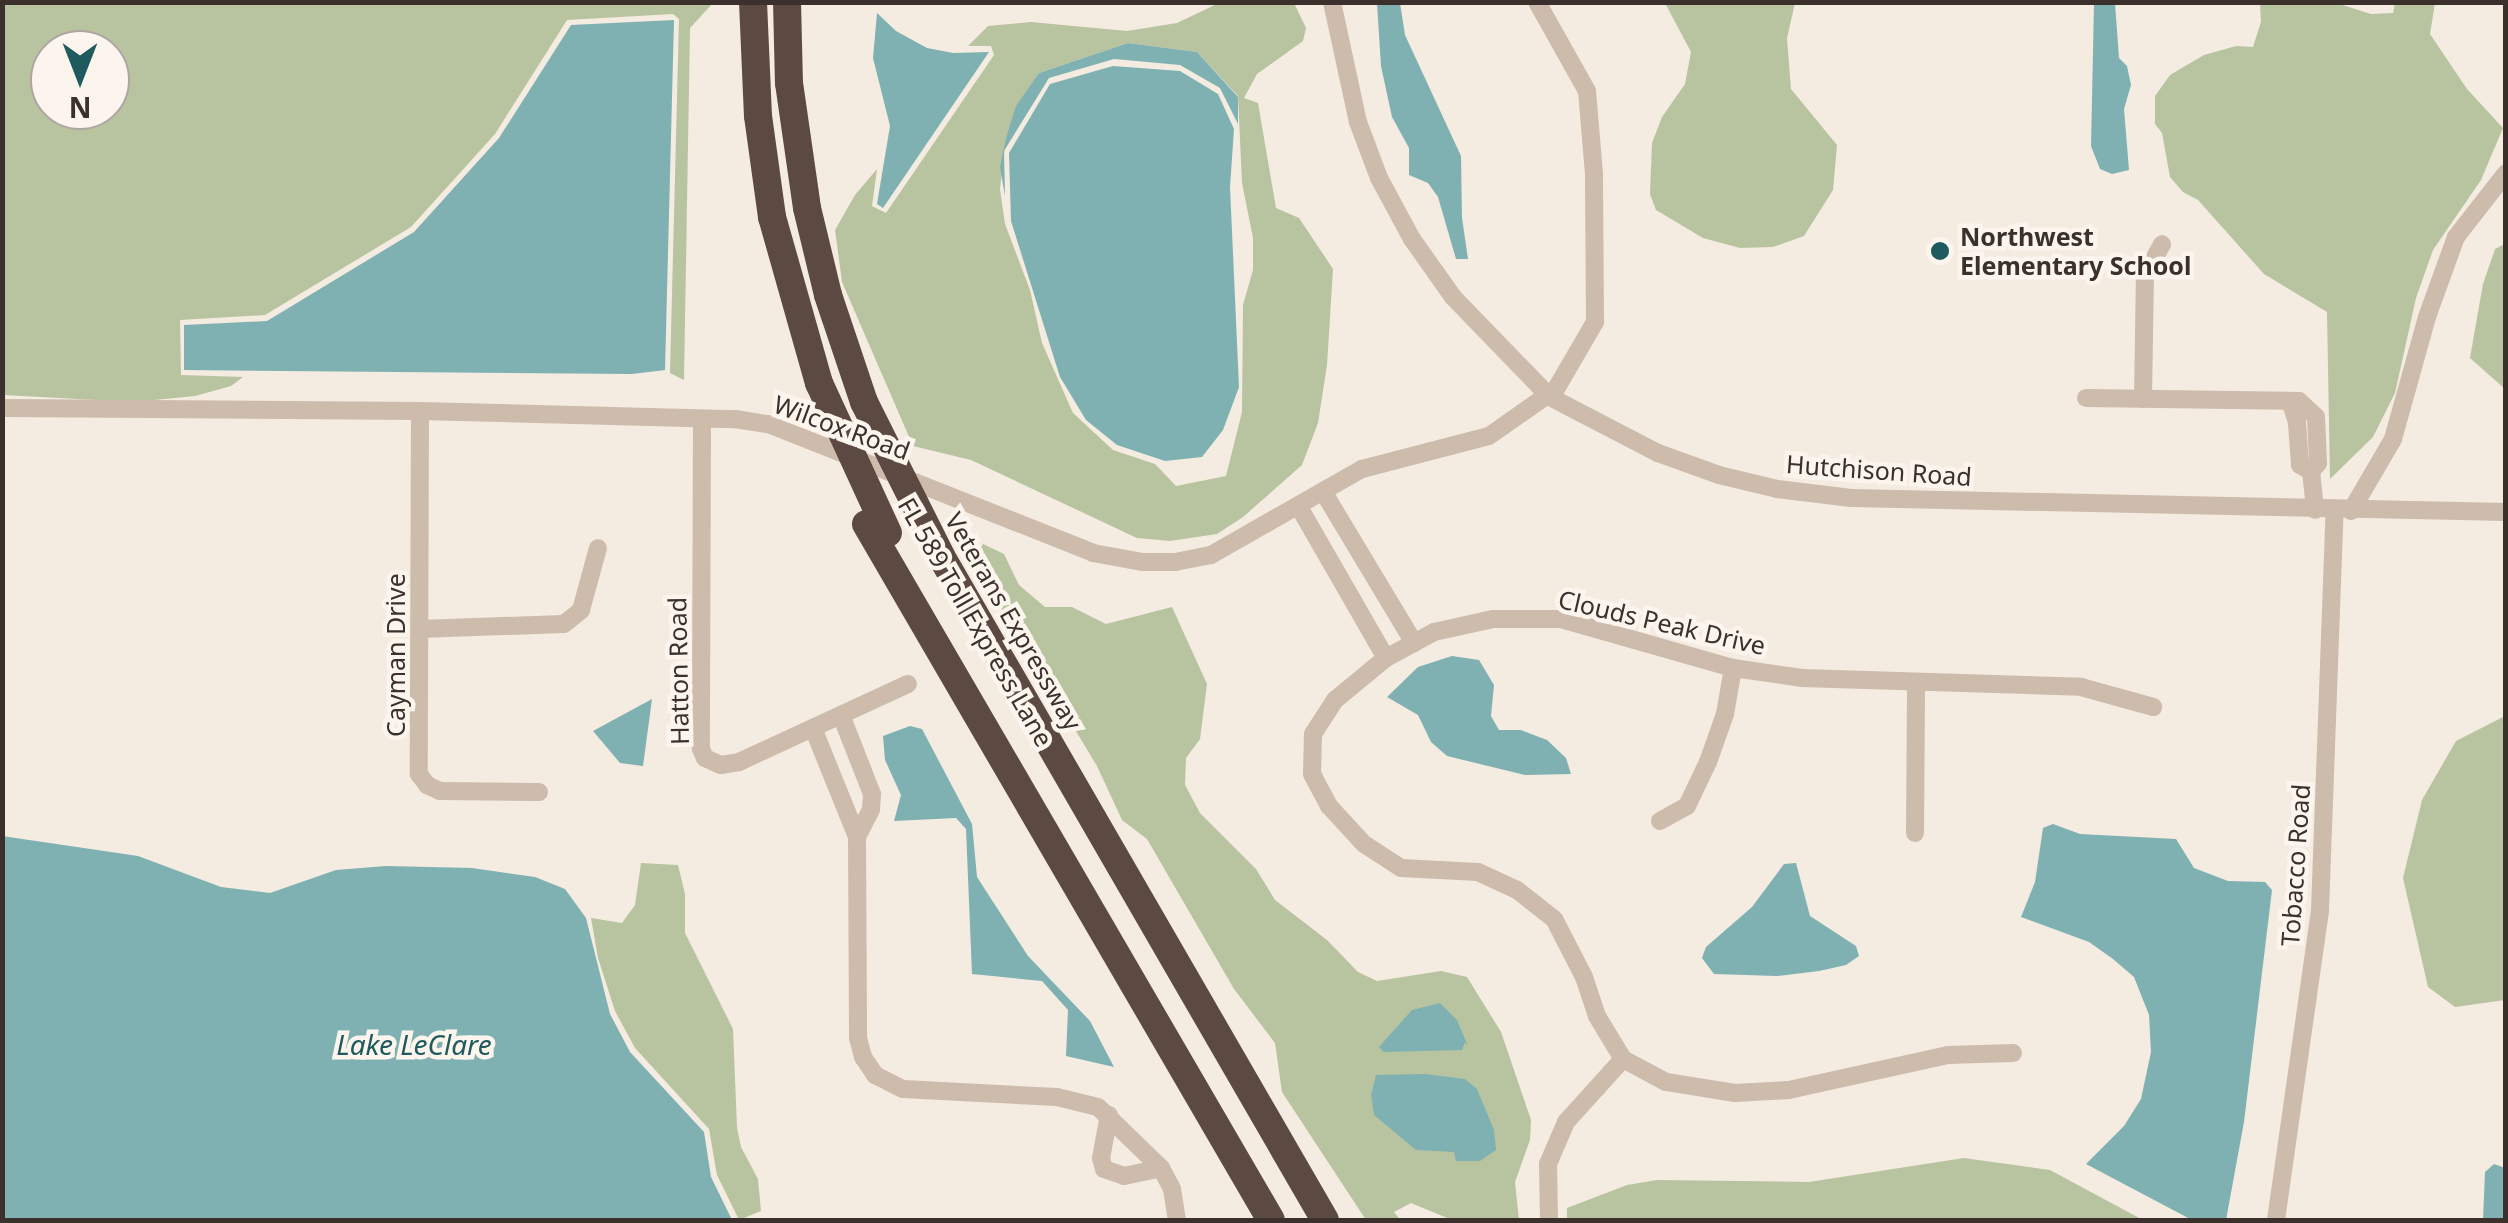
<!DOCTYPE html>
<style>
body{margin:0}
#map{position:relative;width:2508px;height:1223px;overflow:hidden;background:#f4ebe1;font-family:"Noto Sans",sans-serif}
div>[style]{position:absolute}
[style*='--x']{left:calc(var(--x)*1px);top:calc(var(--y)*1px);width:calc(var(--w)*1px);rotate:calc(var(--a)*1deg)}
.green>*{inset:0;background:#b8c4a0}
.water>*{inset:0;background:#7fb0b2}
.minor>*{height:18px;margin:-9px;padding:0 9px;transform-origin:9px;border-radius:9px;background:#cdbbac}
.highway>*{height:28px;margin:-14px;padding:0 14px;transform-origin:14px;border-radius:14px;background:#5c4a42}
.highway-bridge>*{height:28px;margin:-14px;padding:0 14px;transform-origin:14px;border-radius:14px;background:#5c4a42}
.dots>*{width:28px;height:28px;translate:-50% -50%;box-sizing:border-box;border:5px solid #fbf5ee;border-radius:50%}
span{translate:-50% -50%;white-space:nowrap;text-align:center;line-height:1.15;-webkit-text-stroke:9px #fbf5ee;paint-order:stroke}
.poi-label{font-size:25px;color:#3b302b;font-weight:700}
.left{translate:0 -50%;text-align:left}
.street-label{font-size:25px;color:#3b302b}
.water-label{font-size:28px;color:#1f5a5e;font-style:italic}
.frame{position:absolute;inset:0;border:5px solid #3b302b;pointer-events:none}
.north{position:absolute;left:30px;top:30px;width:100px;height:100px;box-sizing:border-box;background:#fbf5ee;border:2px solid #aea6a0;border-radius:50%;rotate:180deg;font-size:28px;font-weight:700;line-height:40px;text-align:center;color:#3b302b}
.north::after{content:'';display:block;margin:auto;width:35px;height:45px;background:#1f5a5e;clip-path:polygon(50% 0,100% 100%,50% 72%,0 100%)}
</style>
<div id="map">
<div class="green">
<div style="clip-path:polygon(evenodd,2px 3px,713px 3px,690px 28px,684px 380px,670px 373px,679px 19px,673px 14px,567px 20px,495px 134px,411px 227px,265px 315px,180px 320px,181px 375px,243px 377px,231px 386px,195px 396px,134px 402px,3px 395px,2px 3px,50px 50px,110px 50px,110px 110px,50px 110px,50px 50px)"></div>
<div style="clip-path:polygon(evenodd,1219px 3px,1294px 3px,1306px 28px,1303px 41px,1257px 74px,1244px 98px,1258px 103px,1276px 208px,1299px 218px,1333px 269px,1327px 365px,1318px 423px,1302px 465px,1243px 517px,1217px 534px,1170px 541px,1137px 538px,971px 460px,913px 446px,842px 282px,835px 230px,855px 195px,877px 169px,872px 206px,886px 213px,994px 55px,991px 46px,968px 46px,988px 26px,1031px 22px,1127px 31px,1177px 23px,1219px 3px,1128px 43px,1197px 52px,1238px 96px,1242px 183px,1253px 238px,1253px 270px,1243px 305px,1242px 412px,1226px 476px,1176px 486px,1155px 464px,1113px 450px,1073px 413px,1042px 343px,1030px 290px,1005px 224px,1000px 189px,1006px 138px,1039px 73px,1128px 43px)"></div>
<div style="clip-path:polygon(1665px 3px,1795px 3px,1787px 38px,1791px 89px,1837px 145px,1833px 190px,1804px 236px,1773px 247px,1740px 248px,1703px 238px,1656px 210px,1650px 194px,1652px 143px,1662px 117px,1685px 84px,1691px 52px)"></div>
<div style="clip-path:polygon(2260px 3px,2336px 3px,2371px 14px,2393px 13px,2395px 3px,2435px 3px,2430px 34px,2467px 89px,2503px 128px,2481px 180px,2433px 250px,2416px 298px,2395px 393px,2373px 437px,2330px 479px,2327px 312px,2264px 274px,2198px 200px,2183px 192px,2170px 177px,2162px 133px,2155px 124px,2155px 96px,2170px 75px,2204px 55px,2236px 46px,2253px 47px,2261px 22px)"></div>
<div style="clip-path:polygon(2505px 244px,2505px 389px,2470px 358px,2483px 284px,2495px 249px)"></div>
<div style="clip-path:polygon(983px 544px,1004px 554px,1019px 585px,1045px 607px,1072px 607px,1106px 624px,1172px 607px,1207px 684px,1200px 739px,1186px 758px,1185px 785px,1200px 813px,1256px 869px,1275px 900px,1327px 940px,1358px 972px,1377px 981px,1441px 971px,1467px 977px,1501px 1032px,1531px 1120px,1530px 1140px,1515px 1182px,1519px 1220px,1452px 1220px,1411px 1203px,1394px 1212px,1400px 1220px,1366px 1220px,1282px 1092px,1275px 1043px,1234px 989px,1147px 839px,1122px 820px,1097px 766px,1039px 670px,1025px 631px,996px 604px,972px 563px)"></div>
<div style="clip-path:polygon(2505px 716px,2505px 1000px,2455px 1007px,2428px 987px,2403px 878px,2422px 800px,2456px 741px)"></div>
<div style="clip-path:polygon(641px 863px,678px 865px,685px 894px,685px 933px,733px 1029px,737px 1128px,741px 1147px,758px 1179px,761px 1211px,739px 1220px,717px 1175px,709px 1129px,635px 1048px,615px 1011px,598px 958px,591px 918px,622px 923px,635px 905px)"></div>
<div style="clip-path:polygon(1964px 1158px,2050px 1170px,2143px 1220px,1567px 1220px,1567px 1208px,1627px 1185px,1657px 1180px,1809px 1182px)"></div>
</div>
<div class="water">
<div style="clip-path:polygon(1377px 3px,1400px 3px,1405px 35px,1461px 156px,1462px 218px,1468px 259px,1456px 259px,1438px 197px,1428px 183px,1409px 175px,1409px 148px,1392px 117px,1381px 66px)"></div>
<div style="clip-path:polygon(2094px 3px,2115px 3px,2119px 58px,2127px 66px,2131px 85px,2124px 109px,2129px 170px,2112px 174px,2100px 169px,2091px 146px)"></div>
<div style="clip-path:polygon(877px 13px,896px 31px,927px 48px,953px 53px,989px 52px,883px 208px,877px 204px,890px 126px,873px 58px)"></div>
<div style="clip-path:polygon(674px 20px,665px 370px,632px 374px,184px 370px,184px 325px,267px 321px,414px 232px,499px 138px,571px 25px)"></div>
<div style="clip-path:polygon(1128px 43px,1197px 52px,1238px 97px,1238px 124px,1220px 88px,1180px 65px,1114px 59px,1049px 78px,1004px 151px,1005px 196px,1000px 167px,1006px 138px,1016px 106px,1039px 73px)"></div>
<div style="clip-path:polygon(1113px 66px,1180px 71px,1218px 94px,1234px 129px,1230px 187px,1239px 387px,1223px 430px,1202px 457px,1165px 461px,1117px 445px,1086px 420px,1060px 377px,1011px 221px,1009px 153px,1050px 84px)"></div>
<div style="clip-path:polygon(1452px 656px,1479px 660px,1494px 685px,1491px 716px,1499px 730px,1521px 730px,1547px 740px,1566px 758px,1571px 774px,1525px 775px,1447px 756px,1431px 742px,1418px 715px,1387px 697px,1418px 667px)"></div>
<div style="clip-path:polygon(652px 699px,643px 766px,620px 763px,593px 731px)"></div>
<div style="clip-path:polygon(910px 726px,922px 729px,972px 824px,977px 877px,1028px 956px,1090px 1021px,1114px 1067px,1066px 1056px,1068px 1010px,1042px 981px,972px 974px,966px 829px,956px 818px,894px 821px,901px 795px,885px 760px,883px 736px)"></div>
<div style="clip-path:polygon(2053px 824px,2080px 834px,2176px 839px,2194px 868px,2228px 881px,2265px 882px,2272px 890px,2244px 1122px,2226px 1220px,2192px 1220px,2086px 1164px,2124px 1126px,2141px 1099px,2151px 1052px,2149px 1015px,2134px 977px,2113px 959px,2089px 942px,2021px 917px,2035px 882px,2043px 828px)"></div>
<div style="clip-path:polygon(2px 836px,138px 856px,221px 887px,270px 893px,336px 870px,386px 866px,472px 868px,535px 877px,565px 889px,586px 918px,610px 1014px,630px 1052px,704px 1132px,711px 1177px,732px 1220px,3px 1220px)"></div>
<div style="clip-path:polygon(1796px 863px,1810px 916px,1856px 946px,1859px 956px,1846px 965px,1819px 971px,1777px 976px,1714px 974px,1702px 958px,1706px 947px,1752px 907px,1784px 864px)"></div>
<div style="clip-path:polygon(1440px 1003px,1457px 1020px,1468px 1046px,1465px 1042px,1462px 1050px,1384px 1052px,1379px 1047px,1412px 1010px)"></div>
<div style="clip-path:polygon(1425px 1074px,1465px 1079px,1477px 1089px,1494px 1130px,1496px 1150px,1480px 1161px,1456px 1161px,1454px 1152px,1416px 1150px,1374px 1115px,1371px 1095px,1376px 1075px)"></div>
<div style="clip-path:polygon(2494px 1164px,2505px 1168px,2505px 1220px,2483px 1220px,2485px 1172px)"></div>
</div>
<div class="minor">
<div style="--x:1332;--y:2;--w:123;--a:77.8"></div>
<div style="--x:1358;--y:122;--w:60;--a:69.4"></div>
<div style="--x:1379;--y:178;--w:69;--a:61.6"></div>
<div style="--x:1412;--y:239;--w:71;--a:54.7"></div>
<div style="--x:1453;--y:297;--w:139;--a:45.9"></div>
<div style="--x:1550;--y:397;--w:122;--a:27.4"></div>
<div style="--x:1658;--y:453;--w:65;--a:19.8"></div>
<div style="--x:1719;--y:475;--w:60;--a:13.6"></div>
<div style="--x:1777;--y:489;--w:75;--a:6.9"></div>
<div style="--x:1851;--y:498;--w:655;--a:1.22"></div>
<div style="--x:2086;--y:398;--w:213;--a:0.8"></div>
<div style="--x:2299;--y:401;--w:23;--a:43"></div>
<div style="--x:2316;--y:417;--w:46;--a:87.5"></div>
<div style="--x:2318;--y:463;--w:11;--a:131"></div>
<div style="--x:2311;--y:471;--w:39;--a:84"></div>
<div style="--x:2143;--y:399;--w:124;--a:-89.1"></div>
<div style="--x:2145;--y:275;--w:35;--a:-61"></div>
<div style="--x:2291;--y:403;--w:21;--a:73"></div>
<div style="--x:2297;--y:423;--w:42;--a:85.9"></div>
<div style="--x:2300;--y:465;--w:13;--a:29"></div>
<div style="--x:2;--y:408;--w:418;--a:0.4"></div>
<div style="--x:420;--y:411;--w:315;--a:1.5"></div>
<div style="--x:735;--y:419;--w:33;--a:9"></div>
<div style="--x:768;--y:424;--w:350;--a:21.6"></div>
<div style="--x:1093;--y:553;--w:51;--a:10.2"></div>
<div style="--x:1143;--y:562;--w:32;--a:0"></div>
<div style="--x:1175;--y:562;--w:37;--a:-11"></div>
<div style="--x:1211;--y:555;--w:174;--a:-29.7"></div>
<div style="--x:1362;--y:469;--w:131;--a:-14.6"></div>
<div style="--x:1489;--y:436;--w:82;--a:-35"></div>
<div style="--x:1556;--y:389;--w:78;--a:-59.8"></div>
<div style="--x:1595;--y:322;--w:148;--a:-90.4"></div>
<div style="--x:1594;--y:174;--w:83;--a:-94.8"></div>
<div style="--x:1587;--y:91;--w:102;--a:-119.3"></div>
<div style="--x:420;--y:411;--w:363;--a:90.2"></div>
<div style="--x:419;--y:774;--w:14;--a:54"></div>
<div style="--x:427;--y:785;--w:14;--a:25"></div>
<div style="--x:440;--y:791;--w:99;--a:0.6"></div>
<div style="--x:702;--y:419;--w:330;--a:90.2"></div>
<div style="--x:701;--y:749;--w:10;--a:66"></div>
<div style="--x:705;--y:758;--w:17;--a:24"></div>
<div style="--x:721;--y:765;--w:18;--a:-9"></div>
<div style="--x:739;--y:762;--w:186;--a:-24.8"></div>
<div style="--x:1324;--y:493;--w:175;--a:59"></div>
<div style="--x:1299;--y:507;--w:174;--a:60.1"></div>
<div style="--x:2351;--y:511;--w:83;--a:-59.7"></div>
<div style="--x:2393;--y:439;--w:127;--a:-74.4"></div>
<div style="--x:2427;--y:317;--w:85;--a:-70.1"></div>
<div style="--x:2456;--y:237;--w:81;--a:-52"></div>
<div style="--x:420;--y:629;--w:144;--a:-2"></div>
<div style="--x:564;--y:624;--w:22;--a:-39"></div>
<div style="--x:581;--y:610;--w:64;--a:-74.7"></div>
<div style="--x:813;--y:728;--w:118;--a:68"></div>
<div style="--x:857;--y:837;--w:31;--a:-63"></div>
<div style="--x:871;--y:809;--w:15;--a:-86"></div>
<div style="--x:872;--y:794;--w:85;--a:-111.4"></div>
<div style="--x:1660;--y:821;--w:31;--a:-29"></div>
<div style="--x:1687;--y:806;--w:49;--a:-64.5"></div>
<div style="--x:1708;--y:762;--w:51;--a:-70.5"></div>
<div style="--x:1725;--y:714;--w:47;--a:-80.1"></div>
<div style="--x:1915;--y:833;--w:151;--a:-89.6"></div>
<div style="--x:857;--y:837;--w:201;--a:89.7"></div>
<div style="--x:858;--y:1038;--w:20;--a:75"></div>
<div style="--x:863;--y:1057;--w:22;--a:56"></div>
<div style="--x:875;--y:1075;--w:31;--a:27"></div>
<div style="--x:903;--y:1089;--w:154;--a:3"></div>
<div style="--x:1057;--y:1097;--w:42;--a:13.7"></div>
<div style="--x:1098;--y:1107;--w:88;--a:44.1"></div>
<div style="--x:1161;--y:1168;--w:24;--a:62"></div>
<div style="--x:1172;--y:1189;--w:31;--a:81"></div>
<div style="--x:2013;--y:1053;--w:65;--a:178.2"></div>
<div style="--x:1948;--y:1055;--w:163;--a:167.6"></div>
<div style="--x:1789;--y:1090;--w:54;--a:176.8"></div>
<div style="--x:1735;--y:1093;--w:70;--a:-170.9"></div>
<div style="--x:1666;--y:1082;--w:49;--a:-151.9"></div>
<div style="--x:1623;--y:1059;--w:50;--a:-121.2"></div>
<div style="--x:1597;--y:1016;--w:41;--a:-108.4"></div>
<div style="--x:1584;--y:977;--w:65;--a:-117.3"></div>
<div style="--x:1554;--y:919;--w:47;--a:-141.9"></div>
<div style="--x:1517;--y:890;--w:43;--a:-155.2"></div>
<div style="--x:1478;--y:872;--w:77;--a:-177"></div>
<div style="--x:1401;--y:868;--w:44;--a:-147"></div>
<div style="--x:1364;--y:844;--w:52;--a:-132.6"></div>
<div style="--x:1329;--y:806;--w:36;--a:-118"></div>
<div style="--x:1312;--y:774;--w:40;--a:-88.6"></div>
<div style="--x:1313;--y:734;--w:40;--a:-57.1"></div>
<div style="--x:1335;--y:700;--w:66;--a:-39.5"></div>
<div style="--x:1386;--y:658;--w:55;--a:-28.4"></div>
<div style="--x:1434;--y:632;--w:60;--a:-12.4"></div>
<div style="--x:1493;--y:619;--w:68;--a:0"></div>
<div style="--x:1561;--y:619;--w:179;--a:15.9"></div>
<div style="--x:1733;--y:668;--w:70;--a:8.2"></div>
<div style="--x:1802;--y:678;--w:279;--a:1.8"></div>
<div style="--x:2081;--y:687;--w:75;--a:15.5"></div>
<div style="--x:1109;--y:1115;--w:44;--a:100.5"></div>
<div style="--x:1101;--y:1158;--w:11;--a:75"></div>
<div style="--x:1104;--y:1169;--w:21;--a:19"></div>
<div style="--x:1124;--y:1176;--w:38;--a:-12"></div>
<div style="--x:1549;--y:1220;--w:56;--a:-91"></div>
<div style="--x:1548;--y:1164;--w:46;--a:-66.8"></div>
<div style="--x:1566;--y:1122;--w:85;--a:-47.9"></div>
<div style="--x:2276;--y:1220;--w:313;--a:-81.9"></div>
<div style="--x:2320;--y:910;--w:400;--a:-87.9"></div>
</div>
<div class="highway">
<div style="--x:753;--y:2;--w:114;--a:87.5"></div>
<div style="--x:758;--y:116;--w:102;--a:82.1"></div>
<div style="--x:772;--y:217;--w:173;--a:74.2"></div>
<div style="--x:787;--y:2;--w:81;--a:88.6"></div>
<div style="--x:789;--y:83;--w:126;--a:81.8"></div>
<div style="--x:807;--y:208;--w:89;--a:76.4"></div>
<div style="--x:828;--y:295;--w:113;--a:71.4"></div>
<div style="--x:866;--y:524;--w:805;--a:59.81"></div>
<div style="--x:941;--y:556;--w:767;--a:59.96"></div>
</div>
<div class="highway-bridge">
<div style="--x:819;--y:383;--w:165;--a:65.3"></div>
<div style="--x:864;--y:402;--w:172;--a:63.4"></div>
</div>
<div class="dots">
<div style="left:1940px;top:251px;background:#1f5a5e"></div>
</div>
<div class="poi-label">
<span class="left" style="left:1960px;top:251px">Northwest<br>Elementary School</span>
</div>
<div class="street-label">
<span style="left:842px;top:427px;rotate:20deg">Wilcox Road</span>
<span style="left:1879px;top:470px;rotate:4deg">Hutchison Road</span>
<span style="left:1014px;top:621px;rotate:60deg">Veterans Expressway</span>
<span style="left:976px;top:622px;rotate:60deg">FL 589 Toll Express Lane</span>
<span style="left:1662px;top:622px;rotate:13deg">Clouds Peak Drive</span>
<span style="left:395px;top:655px;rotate:-90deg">Cayman Drive</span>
<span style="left:678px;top:671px;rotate:-91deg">Hatton Road</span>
<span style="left:2295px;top:865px;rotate:-86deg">Tobacco Road</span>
</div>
<div class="water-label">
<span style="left:414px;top:1044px">Lake LeClare</span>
</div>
<div class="frame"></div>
<div class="north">N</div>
</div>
